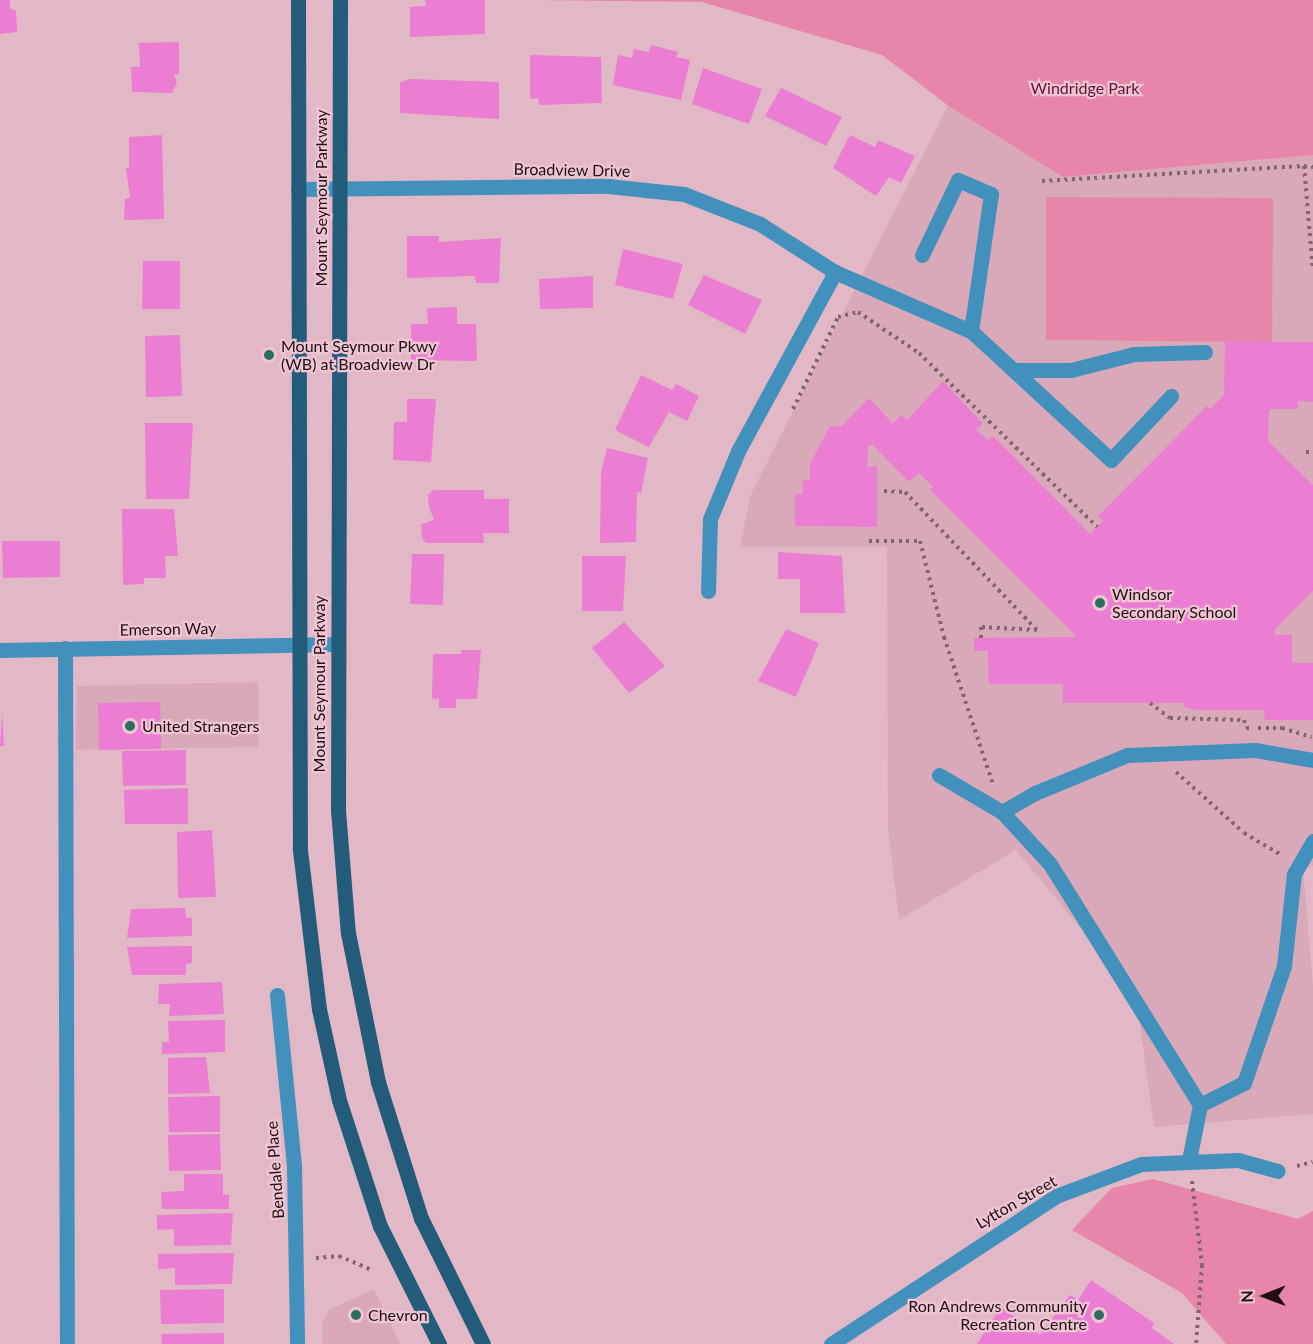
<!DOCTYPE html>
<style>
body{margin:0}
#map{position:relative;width:1313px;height:1344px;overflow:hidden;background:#e2b8c6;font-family:Lato,sans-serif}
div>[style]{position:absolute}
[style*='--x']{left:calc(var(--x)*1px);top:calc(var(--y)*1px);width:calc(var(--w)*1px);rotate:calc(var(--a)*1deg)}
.built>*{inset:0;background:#d9a9b9}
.green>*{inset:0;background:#e785aa}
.building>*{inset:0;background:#eb7ed2}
.path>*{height:4px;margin-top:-2px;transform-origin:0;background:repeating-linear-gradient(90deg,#82666f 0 3px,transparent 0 7.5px)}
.minor>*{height:15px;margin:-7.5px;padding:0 7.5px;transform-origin:7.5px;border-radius:7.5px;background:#4291bd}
.major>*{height:15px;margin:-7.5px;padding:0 7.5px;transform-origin:7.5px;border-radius:7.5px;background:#235b7a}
.dots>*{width:16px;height:16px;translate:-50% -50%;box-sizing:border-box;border:3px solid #f0c5d3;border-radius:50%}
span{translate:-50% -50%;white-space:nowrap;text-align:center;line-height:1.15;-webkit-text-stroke:4.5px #f0c5d3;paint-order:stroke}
.park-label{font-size:16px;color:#611138}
.street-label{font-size:16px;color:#1e1015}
.poi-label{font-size:16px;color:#1e1015}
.left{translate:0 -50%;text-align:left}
.right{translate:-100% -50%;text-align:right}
.north{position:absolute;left:1235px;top:1266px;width:60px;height:60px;-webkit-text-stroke:4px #f0c5d3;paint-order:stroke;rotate:269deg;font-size:16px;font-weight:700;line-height:24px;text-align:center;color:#1e1015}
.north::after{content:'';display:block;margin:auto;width:21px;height:27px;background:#1e1015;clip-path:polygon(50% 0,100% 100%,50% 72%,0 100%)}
</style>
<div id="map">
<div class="built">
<div style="clip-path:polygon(948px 106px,1063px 177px,1313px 155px,1313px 866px,1303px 868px,1313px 987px,1313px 1114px,1154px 1127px,1136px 995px,1016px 850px,899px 920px,888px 828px,887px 547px,740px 547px,751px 494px)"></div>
<div style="clip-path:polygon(258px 682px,258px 747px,76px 750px,77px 686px)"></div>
<div style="clip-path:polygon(374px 1289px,400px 1344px,322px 1344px,323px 1321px,329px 1310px)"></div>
</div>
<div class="green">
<div style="clip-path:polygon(534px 0,1313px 0,1313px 155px,1063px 177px,950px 107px,882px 55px,702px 2px)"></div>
<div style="clip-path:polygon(1046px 197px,1273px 198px,1272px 342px,1046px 340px)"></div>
<div style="clip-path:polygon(1153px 1179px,1298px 1219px,1313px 1211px,1313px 1344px,1226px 1344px,1182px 1293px,1072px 1230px,1112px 1188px)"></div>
</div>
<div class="building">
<div style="clip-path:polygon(0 0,10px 0,10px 9px,16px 10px,17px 32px,0 34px)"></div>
<div style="clip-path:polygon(425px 0,485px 0,485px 34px,410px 37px,410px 7px,426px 6px)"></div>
<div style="clip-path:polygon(179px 42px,179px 74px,174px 74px,177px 83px,172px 93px,132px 92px,131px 67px,140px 67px,139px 43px)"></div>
<div style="clip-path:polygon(651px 45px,678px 52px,676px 57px,690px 60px,681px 100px,613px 85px,618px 55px,632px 58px,634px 49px,649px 52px)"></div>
<div style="clip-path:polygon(530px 55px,601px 57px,602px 103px,539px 105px,538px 98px,530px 99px)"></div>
<div style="clip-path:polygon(703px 68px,762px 89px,749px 124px,692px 104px)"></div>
<div style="clip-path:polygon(411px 79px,499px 82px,499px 119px,400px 113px,400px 82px)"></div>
<div style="clip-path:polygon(781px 88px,842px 117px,826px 146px,765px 116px)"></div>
<div style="clip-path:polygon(162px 135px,164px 219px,124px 220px,125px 199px,130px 198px,126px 168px,129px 168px,129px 137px)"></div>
<div style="clip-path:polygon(850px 135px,875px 147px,878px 140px,915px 156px,901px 183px,889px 177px,876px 196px,833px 168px)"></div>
<div style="clip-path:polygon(407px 236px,439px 236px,439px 242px,501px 238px,499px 283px,476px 283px,475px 276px,407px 278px)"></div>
<div style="clip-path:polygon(623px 249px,683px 264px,673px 299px,615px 285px)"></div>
<div style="clip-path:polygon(143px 261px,180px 261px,180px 309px,142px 309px)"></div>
<div style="clip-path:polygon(704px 275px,762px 300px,745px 334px,688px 305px)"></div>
<div style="clip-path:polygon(593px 276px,593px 308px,540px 309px,539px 279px)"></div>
<div style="clip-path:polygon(457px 307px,457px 324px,476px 324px,477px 361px,411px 360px,411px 324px,428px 324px,427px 308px)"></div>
<div style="clip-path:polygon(180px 335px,182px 396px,146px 397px,145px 336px)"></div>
<div style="clip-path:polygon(1225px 342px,1313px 342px,1313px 402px,1298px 401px,1298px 409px,1269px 409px,1268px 441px,1313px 485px,1313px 591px,1275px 629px,1275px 635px,1292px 635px,1292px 663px,1313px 663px,1313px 720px,1265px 720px,1264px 710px,1197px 710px,1184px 707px,1183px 703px,1063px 703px,1063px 684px,989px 684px,988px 651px,974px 651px,974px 638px,1077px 637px,930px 490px,933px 487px,919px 473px,909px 482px,873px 445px,868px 445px,867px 467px,877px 466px,877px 527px,795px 526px,795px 494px,802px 494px,803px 480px,810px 480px,810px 464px,830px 426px,841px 427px,869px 398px,893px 424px,901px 415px,907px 420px,943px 381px,983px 424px,976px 430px,988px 440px,993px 436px,1090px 534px,1103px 521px,1098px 516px,1207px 406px,1210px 409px,1224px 395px)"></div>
<div style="clip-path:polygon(641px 375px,672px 390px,676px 384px,699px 396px,687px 421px,669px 412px,649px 447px,615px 430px)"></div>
<div style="clip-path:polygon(407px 399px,436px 399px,431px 462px,393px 460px,394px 422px,407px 422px)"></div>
<div style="clip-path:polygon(145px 423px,193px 423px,189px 499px,146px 499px)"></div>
<div style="clip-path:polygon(607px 448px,648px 458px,641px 493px,637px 492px,636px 542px,600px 543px,601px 472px)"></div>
<div style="clip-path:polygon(433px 490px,484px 490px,484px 499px,509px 499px,509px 533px,483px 533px,484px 543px,426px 543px,422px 538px,421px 524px,434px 520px,429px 507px,428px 495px)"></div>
<div style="clip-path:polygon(122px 509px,174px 509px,178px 556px,165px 556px,166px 578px,144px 578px,144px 584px,123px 585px)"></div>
<div style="clip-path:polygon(2px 541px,60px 541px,60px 577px,3px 578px)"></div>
<div style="clip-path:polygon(778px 552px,842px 556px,845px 613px,800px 613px,800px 579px,778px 579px)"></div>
<div style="clip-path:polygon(412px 554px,444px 554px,443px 605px,410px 604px)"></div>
<div style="clip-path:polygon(582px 556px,626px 556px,623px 611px,582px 611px)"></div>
<div style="clip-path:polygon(624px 622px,665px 666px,629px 693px,592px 648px)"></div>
<div style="clip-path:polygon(786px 629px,819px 643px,796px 697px,758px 681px)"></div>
<div style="clip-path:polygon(461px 650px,481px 650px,477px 699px,456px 699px,456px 708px,439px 708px,439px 698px,432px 699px,433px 654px,461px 654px)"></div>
<div style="clip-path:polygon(160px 702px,161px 749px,99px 750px,98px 703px)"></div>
<div style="clip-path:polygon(2px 712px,4px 746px,0 746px)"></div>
<div style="clip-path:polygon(186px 750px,186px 785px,123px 786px,122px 751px)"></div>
<div style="clip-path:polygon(188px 788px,188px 824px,125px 824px,124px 790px)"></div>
<div style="clip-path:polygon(212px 830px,216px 897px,178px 898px,177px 832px)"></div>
<div style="clip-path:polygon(185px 908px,186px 918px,192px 918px,192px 936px,127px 938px,131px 909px)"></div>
<div style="clip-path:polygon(180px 946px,192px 946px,192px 963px,186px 964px,186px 975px,132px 975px,127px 947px)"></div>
<div style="clip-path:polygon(222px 982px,224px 1014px,169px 1016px,170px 1004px,158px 1004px,159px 984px)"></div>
<div style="clip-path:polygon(225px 1020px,225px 1052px,162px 1054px,162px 1042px,169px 1042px,168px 1021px)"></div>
<div style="clip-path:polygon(206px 1057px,210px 1093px,168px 1094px,168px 1058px)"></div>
<div style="clip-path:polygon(220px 1096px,220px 1132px,169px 1132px,168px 1097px)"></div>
<div style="clip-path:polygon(220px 1134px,221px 1170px,169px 1171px,168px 1135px)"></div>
<div style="clip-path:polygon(184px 1174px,223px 1174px,223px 1195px,229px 1195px,229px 1209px,162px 1209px,161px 1192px,184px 1191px)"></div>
<div style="clip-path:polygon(233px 1213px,231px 1245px,174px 1246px,174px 1229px,157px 1230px,157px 1215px)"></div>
<div style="clip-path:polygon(234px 1253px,232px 1284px,175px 1285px,175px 1268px,158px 1269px,158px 1254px)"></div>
<div style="clip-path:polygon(1091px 1280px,1154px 1323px,1152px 1328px,1174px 1344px,977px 1344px,1001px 1307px,1040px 1335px,1070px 1295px,1078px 1300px)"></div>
<div style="clip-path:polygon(224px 1289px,224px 1323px,161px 1324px,160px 1290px)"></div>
<div style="clip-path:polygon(224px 1333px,224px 1344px,162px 1344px,161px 1334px)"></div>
</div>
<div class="path">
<div style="--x:1304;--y:166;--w:9;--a:6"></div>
<div style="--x:1042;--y:181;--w:262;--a:-3.3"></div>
<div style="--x:1304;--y:166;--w:105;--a:85.1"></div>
<div style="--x:793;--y:409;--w:102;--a:-63.9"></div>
<div style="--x:838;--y:317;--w:21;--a:-14"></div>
<div style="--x:858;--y:312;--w:73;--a:33.9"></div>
<div style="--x:919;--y:353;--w:249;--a:44.3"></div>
<div style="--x:1306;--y:452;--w:7;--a:0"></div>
<div style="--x:884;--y:491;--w:21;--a:3"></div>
<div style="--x:905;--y:492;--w:191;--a:46.3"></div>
<div style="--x:1037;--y:630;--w:56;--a:-176.9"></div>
<div style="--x:981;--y:627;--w:11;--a:90"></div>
<div style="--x:869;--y:541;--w:51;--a:0"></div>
<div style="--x:920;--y:541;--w:99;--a:76"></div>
<div style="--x:944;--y:637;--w:155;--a:71.6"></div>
<div style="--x:1150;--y:703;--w:25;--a:37"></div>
<div style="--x:1170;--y:718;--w:74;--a:1.5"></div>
<div style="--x:1244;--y:720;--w:8;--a:76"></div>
<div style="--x:1246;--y:728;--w:5;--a:0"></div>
<div style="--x:1258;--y:728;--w:24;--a:0"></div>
<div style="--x:1282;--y:728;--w:31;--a:17"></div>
<div style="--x:1176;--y:772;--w:91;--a:41.9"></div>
<div style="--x:1244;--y:833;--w:45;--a:30.5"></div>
<div style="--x:1297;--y:1166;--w:16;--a:-14"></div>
<div style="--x:1192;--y:1181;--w:85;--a:83.2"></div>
<div style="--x:1202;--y:1265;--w:79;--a:94.3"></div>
<div style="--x:316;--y:1258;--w:23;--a:-5"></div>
<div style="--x:339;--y:1256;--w:36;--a:23"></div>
</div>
<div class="minor">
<div style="--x:298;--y:189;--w:310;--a:-0.6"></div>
<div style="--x:608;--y:186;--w:76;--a:6"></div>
<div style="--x:684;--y:194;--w:82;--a:21.5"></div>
<div style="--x:760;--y:224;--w:89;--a:32.6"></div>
<div style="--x:835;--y:272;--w:148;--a:23.5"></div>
<div style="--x:971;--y:331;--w:190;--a:42.7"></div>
<div style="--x:1111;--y:460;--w:88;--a:-46.8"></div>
<div style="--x:922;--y:255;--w:83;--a:-64.4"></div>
<div style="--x:958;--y:180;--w:36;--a:23"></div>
<div style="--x:991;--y:194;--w:138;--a:98.3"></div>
<div style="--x:1014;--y:370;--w:57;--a:0"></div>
<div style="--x:1071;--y:370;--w:65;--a:-14.3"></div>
<div style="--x:1134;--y:354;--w:71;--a:-1.6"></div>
<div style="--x:708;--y:591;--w:72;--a:-88.4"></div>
<div style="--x:710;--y:519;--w:74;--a:-67.6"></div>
<div style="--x:738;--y:451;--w:204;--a:-61.5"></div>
<div style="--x:65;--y:648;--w:696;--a:89.84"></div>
<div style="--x:0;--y:650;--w:337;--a:-1"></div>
<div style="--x:939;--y:775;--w:73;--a:30.4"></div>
<div style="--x:1002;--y:812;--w:71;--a:47.3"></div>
<div style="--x:1050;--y:864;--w:284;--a:58.1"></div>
<div style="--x:1200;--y:1105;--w:56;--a:101.3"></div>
<div style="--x:1002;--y:812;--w:38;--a:-30"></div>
<div style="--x:1035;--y:793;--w:100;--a:-22.4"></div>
<div style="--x:1127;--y:755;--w:128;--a:-2.2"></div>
<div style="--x:1255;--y:750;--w:59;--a:9.8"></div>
<div style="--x:277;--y:995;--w:172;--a:84.3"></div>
<div style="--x:294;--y:1166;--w:178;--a:89"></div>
<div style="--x:1200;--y:1105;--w:49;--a:-26.6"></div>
<div style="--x:1244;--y:1083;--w:124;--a:-71.1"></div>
<div style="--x:1284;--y:966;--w:93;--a:-83.8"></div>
<div style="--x:1294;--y:874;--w:38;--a:-60"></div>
<div style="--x:831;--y:1344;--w:269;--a:-33.3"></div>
<div style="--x:1056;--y:1196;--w:91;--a:-20.6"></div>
<div style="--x:1141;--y:1164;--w:97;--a:-2.4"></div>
<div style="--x:1238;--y:1160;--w:41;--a:15.4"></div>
</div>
<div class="major">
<div style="--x:298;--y:0;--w:850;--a:89.87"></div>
<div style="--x:300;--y:850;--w:160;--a:83.2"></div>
<div style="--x:319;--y:1009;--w:93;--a:77.6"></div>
<div style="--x:339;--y:1100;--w:133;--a:72"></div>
<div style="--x:380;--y:1226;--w:132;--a:63.4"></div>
<div style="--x:340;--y:0;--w:810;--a:90.14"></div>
<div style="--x:338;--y:810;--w:123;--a:85.4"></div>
<div style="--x:348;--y:933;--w:152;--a:78.6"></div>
<div style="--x:378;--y:1082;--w:143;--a:72.5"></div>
<div style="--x:421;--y:1218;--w:140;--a:63.8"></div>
</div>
<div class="dots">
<div style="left:269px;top:355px;background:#2c6f61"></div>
<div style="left:1100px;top:603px;background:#2c6f61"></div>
<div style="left:130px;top:726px;background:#2c6f61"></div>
<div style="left:356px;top:1315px;background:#2c6f61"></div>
<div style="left:1099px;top:1315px;background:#2c6f61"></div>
</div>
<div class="park-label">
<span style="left:1085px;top:88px">Windridge Park</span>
</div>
<div class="street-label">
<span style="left:572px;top:170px;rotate:1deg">Broadview Drive</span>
<span style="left:321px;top:198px;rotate:-90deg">Mount Seymour Parkway</span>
<span style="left:168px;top:629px;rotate:-1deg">Emerson Way</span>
<span style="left:319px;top:684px;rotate:-90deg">Mount Seymour Parkway</span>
<span style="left:275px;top:1170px;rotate:-94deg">Bendale Place</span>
<span style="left:1016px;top:1202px;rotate:-30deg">Lytton Street</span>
</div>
<div class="poi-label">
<span class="left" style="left:281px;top:355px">Mount Seymour Pkwy<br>(WB) at Broadview Dr</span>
<span class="left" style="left:1112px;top:603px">Windsor<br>Secondary School</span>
<span class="left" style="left:142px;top:726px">United Strangers</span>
<span class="right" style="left:1087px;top:1315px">Ron Andrews Community<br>Recreation Centre</span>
<span class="left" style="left:368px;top:1315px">Chevron</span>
</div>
<div class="north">N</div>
</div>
